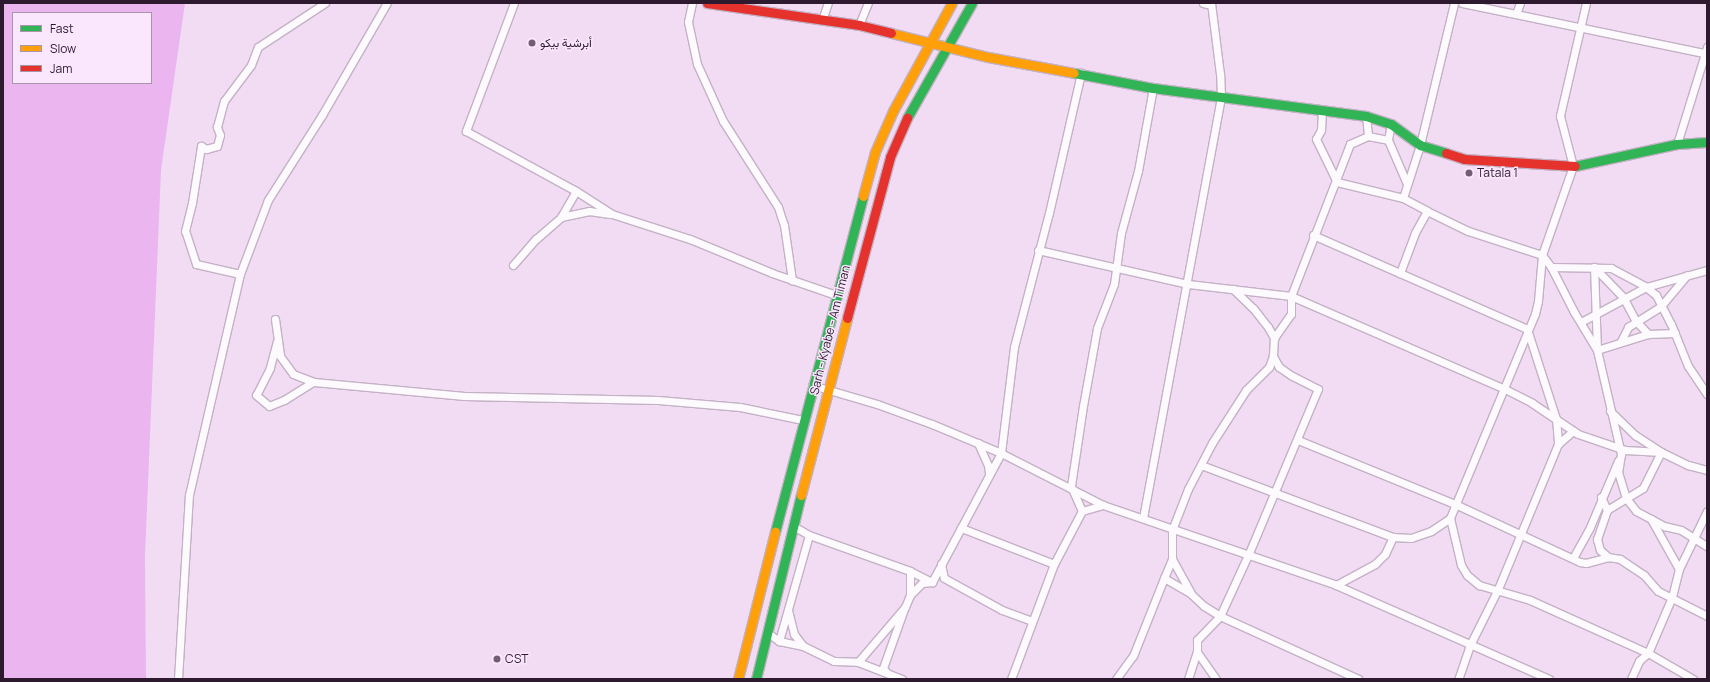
<!DOCTYPE html>
<meta charset="utf-8">
<style>
body{margin:0}
#map{position:relative;width:1710px;height:682px;overflow:hidden;background:#f2dcf3;font-family:Manrope,Vazirmatn,sans-serif}
div>[style]{position:absolute}
[style*='--x']{left:calc(var(--x)*1px);top:calc(var(--y)*1px);width:calc(var(--w)*1px);rotate:calc(var(--a)*1deg)}
.green>*{inset:0;background:#ebb5ef}
.roads{filter:drop-shadow(1px 0 #c3b1c5) drop-shadow(-1px 0 #c3b1c5) drop-shadow(0 1px #c3b1c5) drop-shadow(0 -1px #c3b1c5)}
.street>*{height:7px;margin:-3.5px;padding:0 3.5px;transform-origin:3.5px;border-radius:3.5px;background:#fdfafd}
.fast>*{height:9px;margin:-4.5px;padding:0 4.5px;transform-origin:4.5px;border-radius:4.5px;background:#30b455}
.slow>*{height:9px;margin:-4.5px;padding:0 4.5px;transform-origin:4.5px;border-radius:4.5px;background:#ff9f0a}
.jam>*{height:9px;margin:-4.5px;padding:0 4.5px;transform-origin:4.5px;border-radius:4.5px;background:#e5322d}
.dots>*{width:11px;height:11px;translate:-50% -50%;box-sizing:border-box;border:2px solid #fbe7fd;border-radius:50%}
span{translate:-50% -50%;white-space:nowrap;text-align:center;line-height:1.15;-webkit-text-stroke:3px #fbe7fd;paint-order:stroke}
.poi-label{font-size:12px;color:#2d1a2e}
.left{translate:0 -50%;text-align:left}
.street-label{font-size:12px;color:#2d1a2e}
.frame{position:absolute;inset:0;border:4px solid #2d1a2e;pointer-events:none}
.legend{position:absolute;left:12px;top:12px;width:140px;height:72px;box-sizing:border-box;background:#fbe7fd;border:1px solid #a995aa;margin:0;padding:5px 7px;list-style:none;font-size:12px;color:#2d1a2e}
.legend li{display:flex;align-items:center;gap:8px;height:20px}
.legend b{width:20px;border:1px solid #a995aa}
</style>
<div id="map">
<div class="green">
<div style="clip-path:polygon(evenodd,3px 3px,185px 3px,161px 170px,145px 556px,146px 679px,3px 679px,3px 3px,13px 13px,151px 13px,151px 83px,13px 83px,13px 13px)"></div>
</div>
<div class="roads">
<div class="street">
<div style="--x:514;--y:3;--w:137;--a:110.6"></div>
<div style="--x:466;--y:131;--w:125;--a:28.6"></div>
<div style="--x:576;--y:191;--w:43;--a:32.6"></div>
<div style="--x:612;--y:214;--w:82;--a:17.8"></div>
<div style="--x:690;--y:239;--w:89;--a:22.5"></div>
<div style="--x:772;--y:273;--w:68;--a:19"></div>
<div style="--x:692;--y:3;--w:19;--a:102"></div>
<div style="--x:688;--y:22;--w:43;--a:77.9"></div>
<div style="--x:697;--y:64;--w:63;--a:65.5"></div>
<div style="--x:723;--y:121;--w:102;--a:57.4"></div>
<div style="--x:778;--y:207;--w:19;--a:72"></div>
<div style="--x:784;--y:225;--w:56;--a:81.7"></div>
<div style="--x:1203;--y:3;--w:8;--a:14"></div>
<div style="--x:1462;--y:3;--w:247;--a:11.7"></div>
<div style="--x:1586;--y:3;--w:116;--a:103"></div>
<div style="--x:1560;--y:116;--w:52;--a:75.4"></div>
<div style="--x:1573;--y:166;--w:94;--a:109.2"></div>
<div style="--x:1542;--y:255;--w:15;--a:53"></div>
<div style="--x:1551;--y:267;--w:51;--a:62.9"></div>
<div style="--x:1574;--y:312;--w:44;--a:58.8"></div>
<div style="--x:1597;--y:350;--w:107;--a:77"></div>
<div style="--x:1621;--y:454;--w:18;--a:99"></div>
<div style="--x:1618;--y:472;--w:27;--a:73"></div>
<div style="--x:1626;--y:498;--w:16;--a:52"></div>
<div style="--x:1636;--y:511;--w:17;--a:28"></div>
<div style="--x:1651;--y:519;--w:57;--a:60.8"></div>
<div style="--x:1516;--y:14;--w:12;--a:-70"></div>
<div style="--x:822;--y:20;--w:18;--a:-71"></div>
<div style="--x:859;--y:25;--w:24;--a:-68"></div>
<div style="--x:1322;--y:111;--w:19;--a:93"></div>
<div style="--x:1321;--y:130;--w:10;--a:119"></div>
<div style="--x:1316;--y:139;--w:48;--a:64"></div>
<div style="--x:1366;--y:116;--w:20;--a:84"></div>
<div style="--x:1391;--y:124;--w:16;--a:101"></div>
<div style="--x:1388;--y:140;--w:48;--a:66.6"></div>
<div style="--x:1677;--y:144;--w:102;--a:-72.8"></div>
<div style="--x:1337;--y:182;--w:68;--a:13.6"></div>
<div style="--x:1403;--y:198;--w:27;--a:28"></div>
<div style="--x:1427;--y:211;--w:25;--a:119"></div>
<div style="--x:1415;--y:233;--w:43;--a:110.6"></div>
<div style="--x:1403;--y:198;--w:56;--a:-72.2"></div>
<div style="--x:1420;--y:145;--w:146;--a:-76.5"></div>
<div style="--x:561;--y:217;--w:29;--a:-12"></div>
<div style="--x:589;--y:211;--w:21;--a:8"></div>
<div style="--x:1313;--y:235;--w:234;--a:23.7"></div>
<div style="--x:1527;--y:329;--w:95;--a:72.1"></div>
<div style="--x:1556;--y:419;--w:25;--a:85"></div>
<div style="--x:1558;--y:444;--w:157;--a:112.5"></div>
<div style="--x:1498;--y:589;--w:63;--a:116.6"></div>
<div style="--x:1470;--y:645;--w:36;--a:109"></div>
<div style="--x:1038;--y:250;--w:154;--a:12.8"></div>
<div style="--x:1188;--y:284;--w:104;--a:6.6"></div>
<div style="--x:1291;--y:296;--w:231;--a:23.5"></div>
<div style="--x:1503;--y:388;--w:33;--a:27"></div>
<div style="--x:1532;--y:403;--w:55;--a:34"></div>
<div style="--x:1578;--y:434;--w:50;--a:18.8"></div>
<div style="--x:1625;--y:450;--w:36;--a:3"></div>
<div style="--x:1661;--y:452;--w:40;--a:116.6"></div>
<div style="--x:1643;--y:488;--w:42;--a:148.6"></div>
<div style="--x:513;--y:265;--w:35;--a:-49"></div>
<div style="--x:536;--y:239;--w:33;--a:-41"></div>
<div style="--x:561;--y:217;--w:30;--a:-60"></div>
<div style="--x:1551;--y:267;--w:60;--a:1"></div>
<div style="--x:1611;--y:268;--w:40;--a:28"></div>
<div style="--x:1646;--y:287;--w:13;--a:39"></div>
<div style="--x:1656;--y:295;--w:33;--a:63"></div>
<div style="--x:1671;--y:324;--w:45;--a:68"></div>
<div style="--x:1688;--y:366;--w:34;--a:56"></div>
<div style="--x:1594;--y:267;--w:83;--a:87.9"></div>
<div style="--x:1597;--y:350;--w:53;--a:-17.4"></div>
<div style="--x:1648;--y:334;--w:27;--a:-2"></div>
<div style="--x:1594;--y:267;--w:42;--a:46"></div>
<div style="--x:1623;--y:297;--w:27;--a:62"></div>
<div style="--x:1636;--y:321;--w:18;--a:47"></div>
<div style="--x:240;--y:274;--w:45;--a:-167.2"></div>
<div style="--x:196;--y:264;--w:35;--a:-108"></div>
<div style="--x:185;--y:231;--w:29;--a:-76"></div>
<div style="--x:192;--y:203;--w:58;--a:-81"></div>
<div style="--x:201;--y:146;--w:6;--a:31"></div>
<div style="--x:206;--y:149;--w:11;--a:-15"></div>
<div style="--x:217;--y:146;--w:11;--a:-75"></div>
<div style="--x:220;--y:135;--w:9;--a:-111"></div>
<div style="--x:217;--y:127;--w:27;--a:-75"></div>
<div style="--x:224;--y:101;--w:45;--a:-53.1"></div>
<div style="--x:251;--y:65;--w:19;--a:-69"></div>
<div style="--x:258;--y:47;--w:80;--a:-33.3"></div>
<div style="--x:1233;--y:289;--w:28;--a:44"></div>
<div style="--x:1253;--y:308;--w:24;--a:52"></div>
<div style="--x:1268;--y:327;--w:13;--a:61"></div>
<div style="--x:275;--y:319;--w:37;--a:82"></div>
<div style="--x:280;--y:356;--w:22;--a:54"></div>
<div style="--x:293;--y:374;--w:22;--a:21"></div>
<div style="--x:314;--y:382;--w:151;--a:5.3"></div>
<div style="--x:464;--y:396;--w:194;--a:1.2"></div>
<div style="--x:658;--y:400;--w:82;--a:4.9"></div>
<div style="--x:740;--y:407;--w:64;--a:11.7"></div>
<div style="--x:1581;--y:322;--w:74;--a:-28.3"></div>
<div style="--x:1646;--y:287;--w:63;--a:-15.6"></div>
<div style="--x:277;--y:341;--w:28;--a:105"></div>
<div style="--x:270;--y:368;--w:30;--a:117"></div>
<div style="--x:256;--y:395;--w:17;--a:40"></div>
<div style="--x:269;--y:406;--w:16;--a:-22"></div>
<div style="--x:284;--y:400;--w:34;--a:-32"></div>
<div style="--x:1621;--y:341;--w:16;--a:-63"></div>
<div style="--x:1628;--y:327;--w:39;--a:-32"></div>
<div style="--x:1661;--y:306;--w:40;--a:-50"></div>
<div style="--x:812;--y:385;--w:68;--a:16.3"></div>
<div style="--x:877;--y:404;--w:59;--a:20"></div>
<div style="--x:932;--y:424;--w:75;--a:22.8"></div>
<div style="--x:1001;--y:453;--w:114;--a:27"></div>
<div style="--x:1103;--y:505;--w:246;--a:18.9"></div>
<div style="--x:1336;--y:585;--w:233;--a:23.8"></div>
<div style="--x:1610;--y:411;--w:35;--a:44"></div>
<div style="--x:1635;--y:435;--w:31;--a:33"></div>
<div style="--x:1661;--y:452;--w:30;--a:26"></div>
<div style="--x:1688;--y:465;--w:20;--a:15"></div>
<div style="--x:1298;--y:440;--w:170;--a:22.2"></div>
<div style="--x:1455;--y:504;--w:138;--a:24.9"></div>
<div style="--x:1580;--y:562;--w:6;--a:9"></div>
<div style="--x:1586;--y:563;--w:23;--a:-15"></div>
<div style="--x:1608;--y:557;--w:12;--a:9"></div>
<div style="--x:1620;--y:559;--w:29;--a:34"></div>
<div style="--x:1644;--y:575;--w:21;--a:49"></div>
<div style="--x:1658;--y:591;--w:55;--a:27"></div>
<div style="--x:978;--y:443;--w:24;--a:66"></div>
<div style="--x:988;--y:465;--w:8;--a:83"></div>
<div style="--x:1558;--y:444;--w:20;--a:-41"></div>
<div style="--x:1201;--y:465;--w:205;--a:20.6"></div>
<div style="--x:1393;--y:537;--w:18;--a:3"></div>
<div style="--x:1411;--y:538;--w:21;--a:-19"></div>
<div style="--x:1431;--y:531;--w:23;--a:-34"></div>
<div style="--x:1450;--y:518;--w:221;--a:-67.4"></div>
<div style="--x:1535;--y:314;--w:13;--a:-77"></div>
<div style="--x:1538;--y:301;--w:46;--a:-85"></div>
<div style="--x:1542;--y:255;--w:78;--a:-162"></div>
<div style="--x:1468;--y:231;--w:46;--a:-154"></div>
<div style="--x:1601;--y:497;--w:14;--a:65"></div>
<div style="--x:1607;--y:510;--w:31;--a:109"></div>
<div style="--x:1597;--y:539;--w:11;--a:75"></div>
<div style="--x:1600;--y:550;--w:11;--a:41"></div>
<div style="--x:1082;--y:511;--w:27;--a:-114"></div>
<div style="--x:1071;--y:486;--w:81;--a:-81.5"></div>
<div style="--x:1083;--y:406;--w:79;--a:-79.8"></div>
<div style="--x:1097;--y:328;--w:47;--a:-68.9"></div>
<div style="--x:1114;--y:284;--w:51;--a:-82.2"></div>
<div style="--x:1121;--y:233;--w:64;--a:-74.7"></div>
<div style="--x:1138;--y:171;--w:84;--a:-79.8"></div>
<div style="--x:1143;--y:518;--w:428;--a:-79.5"></div>
<div style="--x:1221;--y:97;--w:23;--a:-92"></div>
<div style="--x:1220;--y:74;--w:72;--a:-97.2"></div>
<div style="--x:1450;--y:518;--w:48;--a:76.8"></div>
<div style="--x:1461;--y:565;--w:12;--a:59"></div>
<div style="--x:1467;--y:575;--w:16;--a:40"></div>
<div style="--x:1479;--y:585;--w:53;--a:16.4"></div>
<div style="--x:1530;--y:600;--w:129;--a:24.2"></div>
<div style="--x:1648;--y:653;--w:52;--a:30"></div>
<div style="--x:1653;--y:520;--w:13;--a:29"></div>
<div style="--x:1664;--y:526;--w:17;--a:13"></div>
<div style="--x:1681;--y:530;--w:31;--a:32"></div>
<div style="--x:795;--y:527;--w:16;--a:30"></div>
<div style="--x:809;--y:535;--w:107;--a:19.6"></div>
<div style="--x:910;--y:571;--w:25;--a:27"></div>
<div style="--x:1573;--y:558;--w:35;--a:-61"></div>
<div style="--x:1590;--y:527;--w:72;--a:-67"></div>
<div style="--x:1172;--y:559;--w:38;--a:61"></div>
<div style="--x:941;--y:564;--w:14;--a:78"></div>
<div style="--x:944;--y:578;--w:66;--a:28.9"></div>
<div style="--x:1002;--y:610;--w:32;--a:20"></div>
<div style="--x:1054;--y:564;--w:100;--a:-158.8"></div>
<div style="--x:961;--y:528;--w:85;--a:-61.9"></div>
<div style="--x:1001;--y:453;--w:107;--a:-83"></div>
<div style="--x:1014;--y:347;--w:138;--a:-75.4"></div>
<div style="--x:1049;--y:213;--w:144;--a:-77.1"></div>
<div style="--x:910;--y:571;--w:24;--a:90"></div>
<div style="--x:1164;--y:578;--w:30;--a:30"></div>
<div style="--x:1190;--y:593;--w:19;--a:43"></div>
<div style="--x:1204;--y:606;--w:19;--a:32"></div>
<div style="--x:1220;--y:616;--w:152;--a:24.5"></div>
<div style="--x:932;--y:582;--w:61;--a:-61.8"></div>
<div style="--x:1336;--y:585;--w:44;--a:-28.3"></div>
<div style="--x:1375;--y:564;--w:14;--a:-45"></div>
<div style="--x:1385;--y:554;--w:19;--a:-65"></div>
<div style="--x:788;--y:610;--w:25;--a:76"></div>
<div style="--x:794;--y:634;--w:15;--a:53"></div>
<div style="--x:768;--y:633;--w:14;--a:36"></div>
<div style="--x:779;--y:641;--w:25;--a:12"></div>
<div style="--x:803;--y:646;--w:34;--a:26"></div>
<div style="--x:834;--y:661;--w:24;--a:2"></div>
<div style="--x:858;--y:662;--w:47;--a:21.1"></div>
<div style="--x:779;--y:641;--w:110;--a:-74.2"></div>
<div style="--x:1197;--y:652;--w:33;--a:55"></div>
<div style="--x:858;--y:662;--w:72;--a:-49.5"></div>
<div style="--x:905;--y:607;--w:13;--a:-67"></div>
<div style="--x:910;--y:595;--w:17;--a:-45"></div>
<div style="--x:922;--y:583;--w:10;--a:-6"></div>
<div style="--x:887;--y:673;--w:6;--a:-129"></div>
<div style="--x:883;--y:668;--w:63;--a:-70.4"></div>
<div style="--x:178;--y:679;--w:184;--a:-86.6"></div>
<div style="--x:189;--y:495;--w:227;--a:-77"></div>
<div style="--x:240;--y:274;--w:79;--a:-69.3"></div>
<div style="--x:268;--y:200;--w:101;--a:-57.6"></div>
<div style="--x:322;--y:115;--w:129;--a:-59.9"></div>
<div style="--x:1011;--y:679;--w:123;--a:-69.5"></div>
<div style="--x:1054;--y:564;--w:60;--a:-62.2"></div>
<div style="--x:1082;--y:511;--w:22;--a:-16"></div>
<div style="--x:1116;--y:679;--w:29;--a:-54"></div>
<div style="--x:1133;--y:656;--w:84;--a:-68.3"></div>
<div style="--x:1164;--y:578;--w:21;--a:-67"></div>
<div style="--x:1172;--y:559;--w:29;--a:-90"></div>
<div style="--x:1172;--y:530;--w:44;--a:-68.7"></div>
<div style="--x:1188;--y:489;--w:52;--a:-62.4"></div>
<div style="--x:1212;--y:443;--w:63;--a:-57.3"></div>
<div style="--x:1246;--y:390;--w:33;--a:-45"></div>
<div style="--x:1269;--y:367;--w:12;--a:-70"></div>
<div style="--x:1273;--y:356;--w:18;--a:-87"></div>
<div style="--x:1274;--y:338;--w:29;--a:-55"></div>
<div style="--x:1291;--y:314;--w:18;--a:-90"></div>
<div style="--x:1291;--y:296;--w:163;--a:-68.8"></div>
<div style="--x:1350;--y:144;--w:20;--a:-24"></div>
<div style="--x:1368;--y:136;--w:20;--a:11"></div>
<div style="--x:1188;--y:679;--w:28;--a:-72"></div>
<div style="--x:1197;--y:652;--w:12;--a:-90"></div>
<div style="--x:1197;--y:640;--w:33;--a:-46"></div>
<div style="--x:1220;--y:616;--w:69;--a:-65.3"></div>
<div style="--x:1249;--y:553;--w:178;--a:-67.2"></div>
<div style="--x:1318;--y:389;--w:29;--a:-153"></div>
<div style="--x:1292;--y:376;--w:16;--a:-145"></div>
<div style="--x:1279;--y:367;--w:13;--a:-119"></div>
<div style="--x:1631;--y:679;--w:20;--a:-66"></div>
<div style="--x:1639;--y:661;--w:12;--a:-42"></div>
<div style="--x:1648;--y:653;--w:61;--a:-66.8"></div>
<div style="--x:1672;--y:597;--w:29;--a:-76"></div>
<div style="--x:1679;--y:569;--w:64;--a:-64.2"></div>
</div>
<div class="fast">
<div style="--x:1074;--y:73;--w:80;--a:10.8"></div>
<div style="--x:1153;--y:88;--w:215;--a:7.5"></div>
<div style="--x:1366;--y:116;--w:26;--a:18"></div>
<div style="--x:1391;--y:124;--w:36;--a:36"></div>
<div style="--x:1420;--y:145;--w:27;--a:17"></div>
<div style="--x:907;--y:118;--w:132;--a:-60.5"></div>
<div style="--x:1575;--y:166;--w:104;--a:-12.2"></div>
<div style="--x:1677;--y:144;--w:30;--a:-4"></div>
<div style="--x:775;--y:532;--w:347;--a:-75.3"></div>
<div style="--x:756;--y:679;--w:189;--a:-76.3"></div>
</div>
<div class="slow">
<div style="--x:891;--y:33;--w:100;--a:13.9"></div>
<div style="--x:988;--y:57;--w:87;--a:10.5"></div>
<div style="--x:863;--y:196;--w:46;--a:-74.7"></div>
<div style="--x:875;--y:152;--w:45;--a:-66.3"></div>
<div style="--x:893;--y:111;--w:123;--a:-61.4"></div>
<div style="--x:801;--y:495;--w:183;--a:-75.4"></div>
<div style="--x:738;--y:679;--w:152;--a:-75.9"></div>
</div>
<div class="jam">
<div style="--x:707;--y:3;--w:154;--a:8.2"></div>
<div style="--x:859;--y:25;--w:33;--a:14"></div>
<div style="--x:1446;--y:153;--w:19;--a:18"></div>
<div style="--x:1464;--y:159;--w:111;--a:3.6"></div>
<div style="--x:847;--y:318;--w:167;--a:-75"></div>
<div style="--x:890;--y:157;--w:43;--a:-66.4"></div>
</div>
</div>
<div class="dots">
<div style="left:532px;top:43px;background:#725e73"></div>
<div style="left:1469px;top:173px;background:#725e73"></div>
<div style="left:497px;top:659px;background:#725e73"></div>
</div>
<div class="poi-label">
<span class="left" style="left:540px;top:43px">أبرشية بيكو</span>
<span class="left" style="left:1477px;top:173px">Tatala 1</span>
<span class="left" style="left:505px;top:659px">CST</span>
</div>
<div class="street-label">
<span style="left:830px;top:330px;rotate:-76deg">Sarh - Kyabe - Am Timan</span>
</div>
<div class="frame"></div>
<ul class="legend">
<li><b style="height:5px;background:#30b455"></b>Fast</li>
<li><b style="height:5px;background:#ff9f0a"></b>Slow</li>
<li><b style="height:5px;background:#e5322d"></b>Jam</li>
</ul>
</div>
